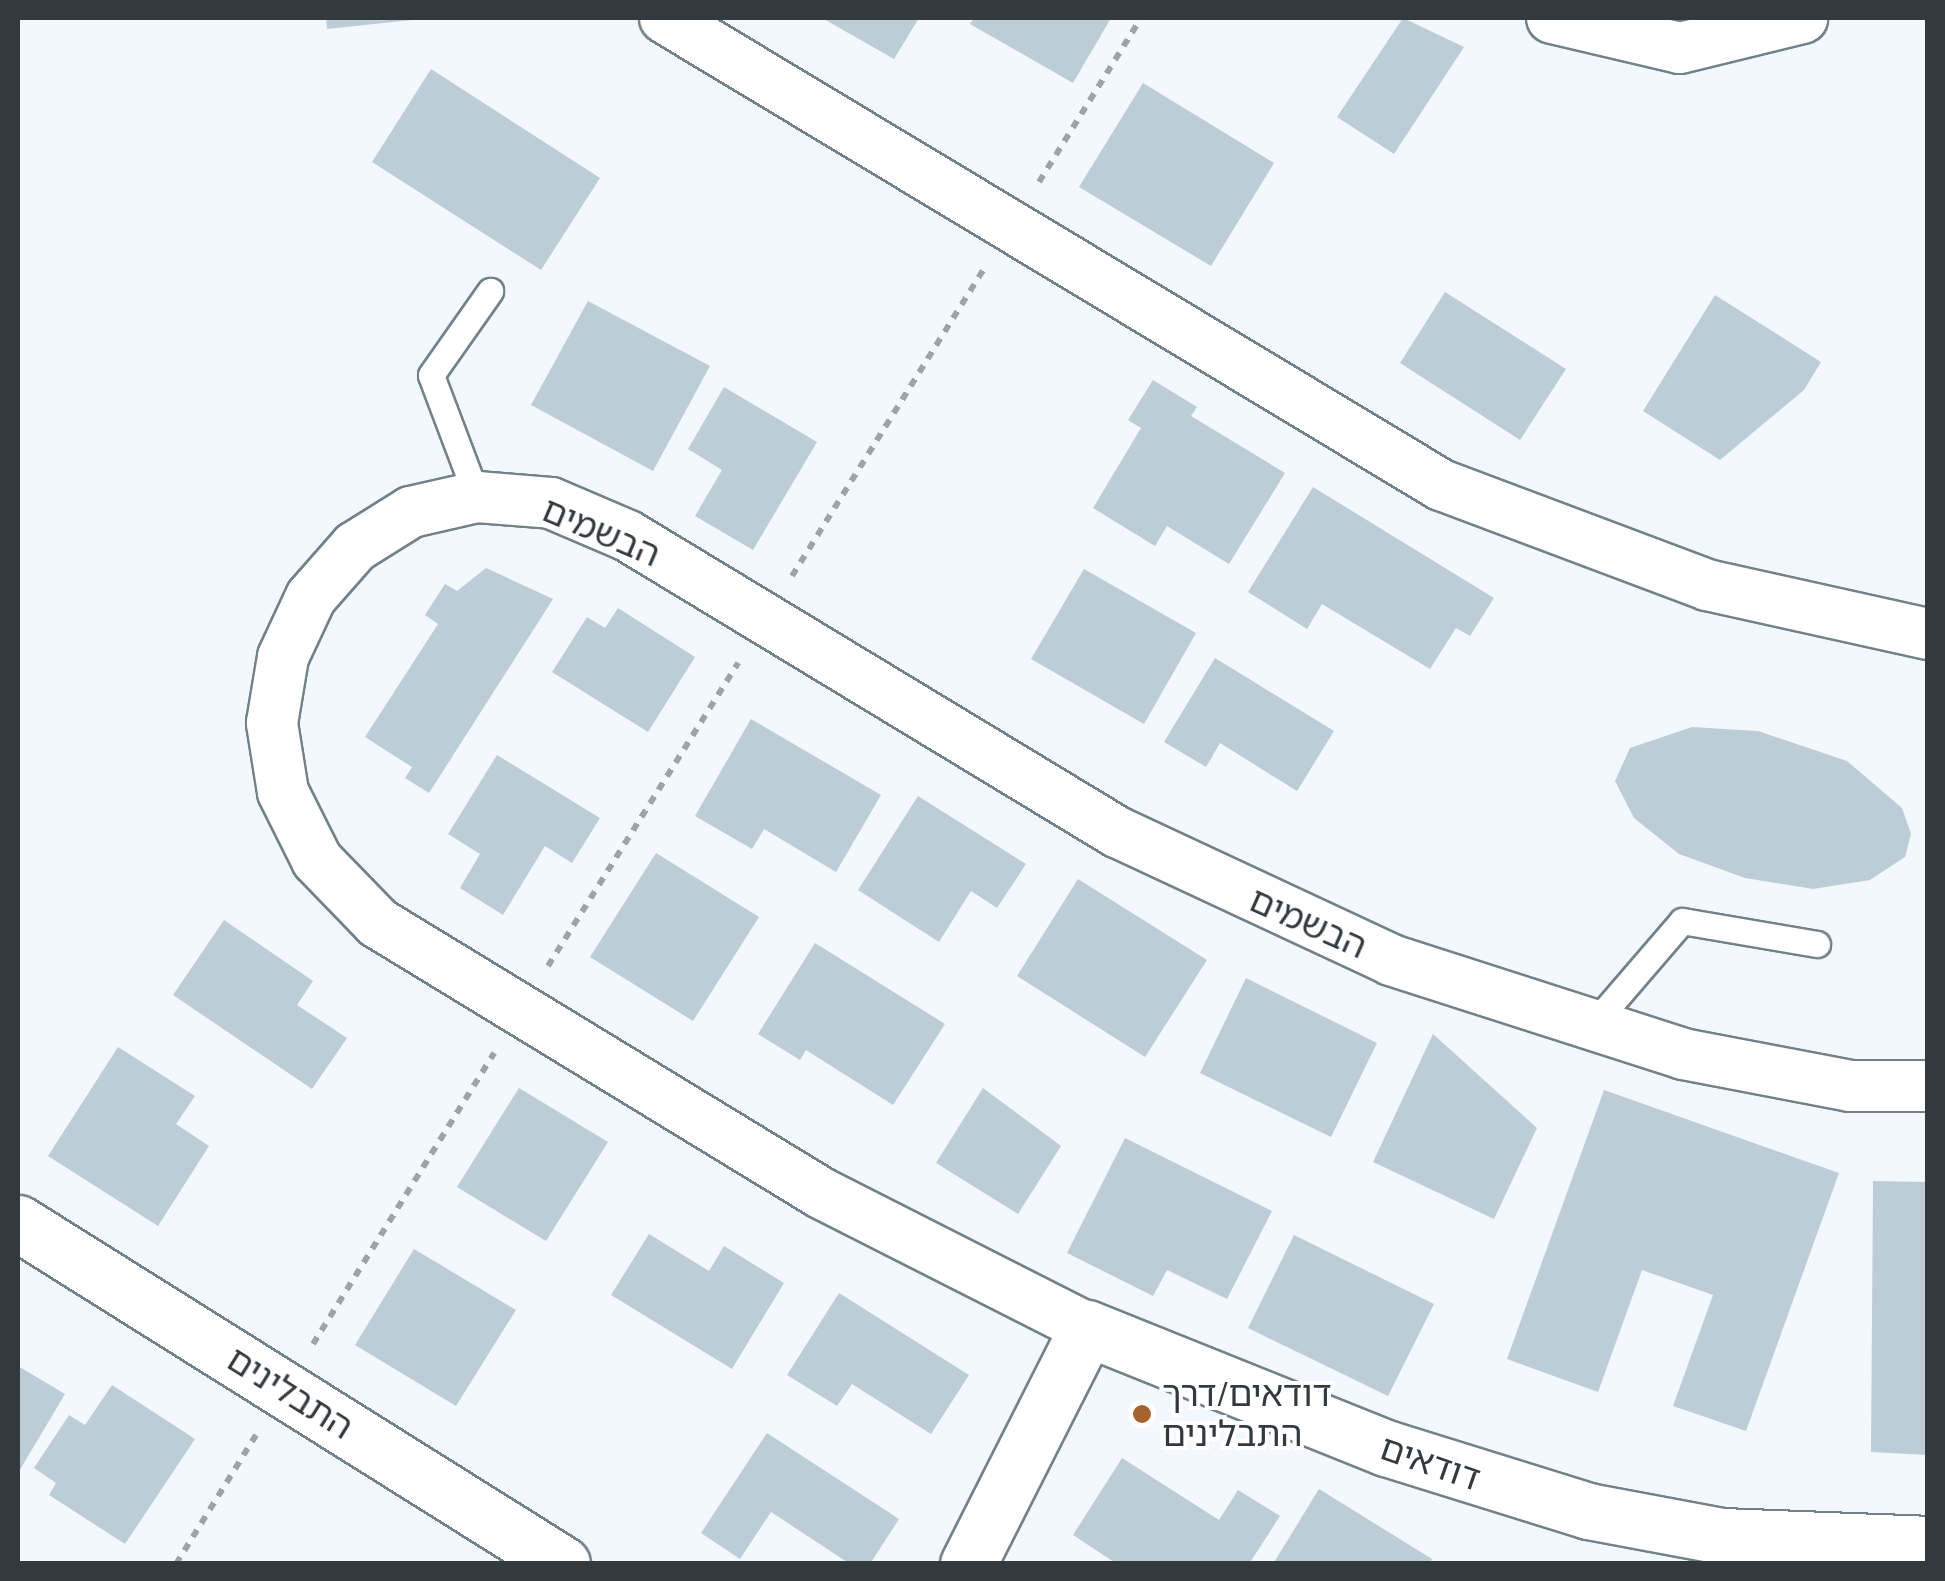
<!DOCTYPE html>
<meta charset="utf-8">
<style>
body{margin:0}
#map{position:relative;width:1945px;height:1581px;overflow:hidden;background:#f2f8fd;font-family:"Zilla Slab","Noto Sans Hebrew",serif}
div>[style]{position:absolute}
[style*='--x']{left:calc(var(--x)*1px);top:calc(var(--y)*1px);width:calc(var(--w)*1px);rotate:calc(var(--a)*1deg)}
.building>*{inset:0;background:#bdcdd7}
.path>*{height:6px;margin-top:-3px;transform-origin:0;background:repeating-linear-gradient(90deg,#9da4a8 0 8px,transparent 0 16px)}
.roads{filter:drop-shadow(2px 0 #72818a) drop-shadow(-2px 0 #72818a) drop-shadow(0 2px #72818a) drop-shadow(0 -2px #72818a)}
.service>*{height:25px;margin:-12.5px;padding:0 12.5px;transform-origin:12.5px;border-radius:12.5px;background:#fff}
.minor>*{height:50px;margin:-25px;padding:0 25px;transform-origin:25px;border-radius:25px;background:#fff}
.tertiary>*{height:55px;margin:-27.5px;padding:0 27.5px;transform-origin:27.5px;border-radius:27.5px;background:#fff}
.dots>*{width:28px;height:28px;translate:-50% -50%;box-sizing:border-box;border:5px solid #fff;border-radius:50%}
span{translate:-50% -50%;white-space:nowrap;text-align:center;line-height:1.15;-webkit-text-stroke:8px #fff;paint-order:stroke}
.street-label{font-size:35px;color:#333a3e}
.poi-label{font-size:35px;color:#333a3e}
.left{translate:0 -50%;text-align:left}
.frame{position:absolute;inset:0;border:20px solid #333a3e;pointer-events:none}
</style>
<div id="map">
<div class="building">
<div style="clip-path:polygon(326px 18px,412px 18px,412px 20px,327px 29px)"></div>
<div style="clip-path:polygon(822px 18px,919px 18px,894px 59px)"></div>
<div style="clip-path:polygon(974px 18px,1111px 18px,1073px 83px,970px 24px)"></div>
<div style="clip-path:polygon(1403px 18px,1464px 47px,1394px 154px,1337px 117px)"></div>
<div style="clip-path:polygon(431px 69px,600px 178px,541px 270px,372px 162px)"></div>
<div style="clip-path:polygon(1143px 83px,1274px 163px,1211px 266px,1079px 187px)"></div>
<div style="clip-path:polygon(1445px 292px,1566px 369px,1520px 440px,1400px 363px)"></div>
<div style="clip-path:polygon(1715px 295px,1821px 362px,1804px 390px,1720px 460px,1643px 411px)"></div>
<div style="clip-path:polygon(588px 301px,710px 366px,653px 471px,531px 405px)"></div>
<div style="clip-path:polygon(1153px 380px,1197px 407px,1191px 416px,1285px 473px,1229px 564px,1167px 526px,1155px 546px,1093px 508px,1141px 428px,1128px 420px)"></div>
<div style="clip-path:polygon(724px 387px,817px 442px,753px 550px,695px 516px,722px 470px,688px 449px)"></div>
<div style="clip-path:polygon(1313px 487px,1494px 598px,1470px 636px,1456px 628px,1430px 669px,1322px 604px,1307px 629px,1248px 592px)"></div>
<div style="clip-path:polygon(486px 568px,553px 599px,429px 793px,405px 778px,412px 767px,365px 737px,438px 624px,425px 615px,445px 584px,457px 591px)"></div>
<div style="clip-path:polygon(1084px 569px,1196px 633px,1144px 724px,1031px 659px)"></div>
<div style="clip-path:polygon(618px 608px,695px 657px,648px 732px,552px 672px,587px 617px,605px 628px)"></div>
<div style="clip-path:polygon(1215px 658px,1334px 731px,1297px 791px,1220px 743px,1206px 767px,1164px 742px)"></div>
<div style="clip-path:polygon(751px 719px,881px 795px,836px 872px,764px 829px,752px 849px,695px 816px)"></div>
<div style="clip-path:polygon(1692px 727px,1758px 731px,1847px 761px,1902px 808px,1911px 834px,1905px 857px,1870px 880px,1813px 889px,1745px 878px,1679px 854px,1634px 818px,1615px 781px,1630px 748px)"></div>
<div style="clip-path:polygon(497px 755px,600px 818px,572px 863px,545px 846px,503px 915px,460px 888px,480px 854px,448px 834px)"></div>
<div style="clip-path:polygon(918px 796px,1026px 864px,997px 908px,971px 891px,939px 942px,858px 890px)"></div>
<div style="clip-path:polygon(656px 853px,759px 917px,693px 1021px,590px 957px)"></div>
<div style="clip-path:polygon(1078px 879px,1207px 960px,1145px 1057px,1017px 976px)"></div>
<div style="clip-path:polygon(224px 920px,313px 981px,297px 1005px,347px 1038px,312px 1089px,173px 995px)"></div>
<div style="clip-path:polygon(815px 943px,945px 1024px,893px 1105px,806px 1050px,800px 1060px,758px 1034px)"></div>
<div style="clip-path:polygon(1246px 978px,1377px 1043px,1331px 1137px,1200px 1073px)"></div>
<div style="clip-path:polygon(1433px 1034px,1537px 1128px,1494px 1219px,1373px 1162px)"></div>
<div style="clip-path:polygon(118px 1047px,195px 1096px,176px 1124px,209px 1146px,158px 1226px,48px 1156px)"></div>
<div style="clip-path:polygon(519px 1088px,608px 1142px,546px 1241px,457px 1187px)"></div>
<div style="clip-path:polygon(983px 1088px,1061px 1146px,1018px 1214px,936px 1163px)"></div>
<div style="clip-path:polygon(1604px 1090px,1839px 1173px,1746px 1431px,1673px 1406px,1713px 1295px,1642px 1270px,1598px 1392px,1507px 1359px)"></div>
<div style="clip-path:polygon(1125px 1138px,1272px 1211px,1227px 1299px,1167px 1270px,1153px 1296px,1067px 1253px)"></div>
<div style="clip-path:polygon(1873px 1181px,1928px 1182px,1928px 1455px,1871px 1452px)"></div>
<div style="clip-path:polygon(649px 1234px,709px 1271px,724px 1246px,784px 1283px,732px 1369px,611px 1295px)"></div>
<div style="clip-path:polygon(1294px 1235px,1434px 1304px,1388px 1396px,1248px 1328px)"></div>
<div style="clip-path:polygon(414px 1249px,516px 1310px,456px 1406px,355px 1345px)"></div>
<div style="clip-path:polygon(839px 1293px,969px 1375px,931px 1434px,852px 1384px,837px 1406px,787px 1375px)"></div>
<div style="clip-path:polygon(18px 1366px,65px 1394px,18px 1473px)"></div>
<div style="clip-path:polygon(112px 1385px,195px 1439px,125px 1544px,49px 1495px,56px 1483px,34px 1468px,69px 1415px,85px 1425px)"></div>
<div style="clip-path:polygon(767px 1433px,899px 1519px,870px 1564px,850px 1564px,771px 1512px,740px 1559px,701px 1533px)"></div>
<div style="clip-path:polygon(1122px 1458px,1219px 1520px,1238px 1490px,1280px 1516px,1249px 1564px,1117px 1564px,1073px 1535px)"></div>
<div style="clip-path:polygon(1319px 1489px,1432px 1559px,1430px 1564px,1273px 1564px)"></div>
</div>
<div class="path">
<div style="--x:1039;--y:182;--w:193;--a:-58.1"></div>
<div style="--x:792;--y:576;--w:362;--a:-58"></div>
<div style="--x:548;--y:966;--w:358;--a:-57.9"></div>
<div style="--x:313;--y:1344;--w:343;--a:-58.1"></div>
<div style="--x:176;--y:1564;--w:152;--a:-58.2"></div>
</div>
<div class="roads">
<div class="service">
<div style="--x:477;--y:497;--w:130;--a:-110.7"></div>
<div style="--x:431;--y:375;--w:103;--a:-54.9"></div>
<div style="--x:1590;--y:1028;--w:141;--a:-49.3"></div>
<div style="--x:1682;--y:921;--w:137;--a:9.7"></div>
</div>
<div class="minor">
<div style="--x:665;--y:18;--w:906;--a:31.04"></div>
<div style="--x:1441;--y:485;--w:284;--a:20.6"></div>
<div style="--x:1707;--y:585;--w:226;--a:12.5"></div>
<div style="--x:1552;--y:18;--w:131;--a:13.2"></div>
<div style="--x:1680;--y:48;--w:126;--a:-13.8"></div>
<div style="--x:1087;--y:1328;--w:298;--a:-153.1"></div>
<div style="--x:821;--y:1193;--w:519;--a:-148.64"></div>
<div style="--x:378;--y:923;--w:88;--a:-134.1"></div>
<div style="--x:317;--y:860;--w:76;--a:-116.6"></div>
<div style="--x:283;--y:792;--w:70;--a:-99.1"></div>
<div style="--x:272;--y:723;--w:67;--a:-80.5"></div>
<div style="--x:283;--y:657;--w:66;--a:-65"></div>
<div style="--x:311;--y:597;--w:67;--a:-48.7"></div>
<div style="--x:355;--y:547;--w:66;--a:-32"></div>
<div style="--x:411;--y:512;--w:68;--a:-12.8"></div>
<div style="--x:477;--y:497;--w:74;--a:4.6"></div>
<div style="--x:551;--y:503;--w:84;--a:23.2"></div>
<div style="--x:628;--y:536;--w:572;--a:31.19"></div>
<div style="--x:1117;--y:832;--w:302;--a:25"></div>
<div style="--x:1391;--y:960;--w:307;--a:17.8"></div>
<div style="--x:1683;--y:1054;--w:170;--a:10.8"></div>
<div style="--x:1850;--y:1086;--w:78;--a:0"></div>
</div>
<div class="tertiary">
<div style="--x:18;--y:1223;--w:642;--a:32.08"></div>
<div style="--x:968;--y:1564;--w:264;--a:-63.2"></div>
<div style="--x:1087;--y:1328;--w:322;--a:21.9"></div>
<div style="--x:1386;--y:1448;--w:212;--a:17.3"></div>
<div style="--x:1588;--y:1511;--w:136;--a:10.6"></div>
<div style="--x:1722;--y:1536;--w:206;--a:2.2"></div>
</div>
</div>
<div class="dots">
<div style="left:1142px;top:1414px;background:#a56330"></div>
</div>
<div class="street-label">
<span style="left:601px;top:532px;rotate:23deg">הבשמים</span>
<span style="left:1308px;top:923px;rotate:24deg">הבשמים</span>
<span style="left:290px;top:1393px;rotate:32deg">התבלינים</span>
<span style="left:1430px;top:1463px;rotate:19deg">דודאים</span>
</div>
<div class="poi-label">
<span class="left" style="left:1162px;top:1414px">דודאים/דרך<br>התבלינים</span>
</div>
<div class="frame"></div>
</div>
